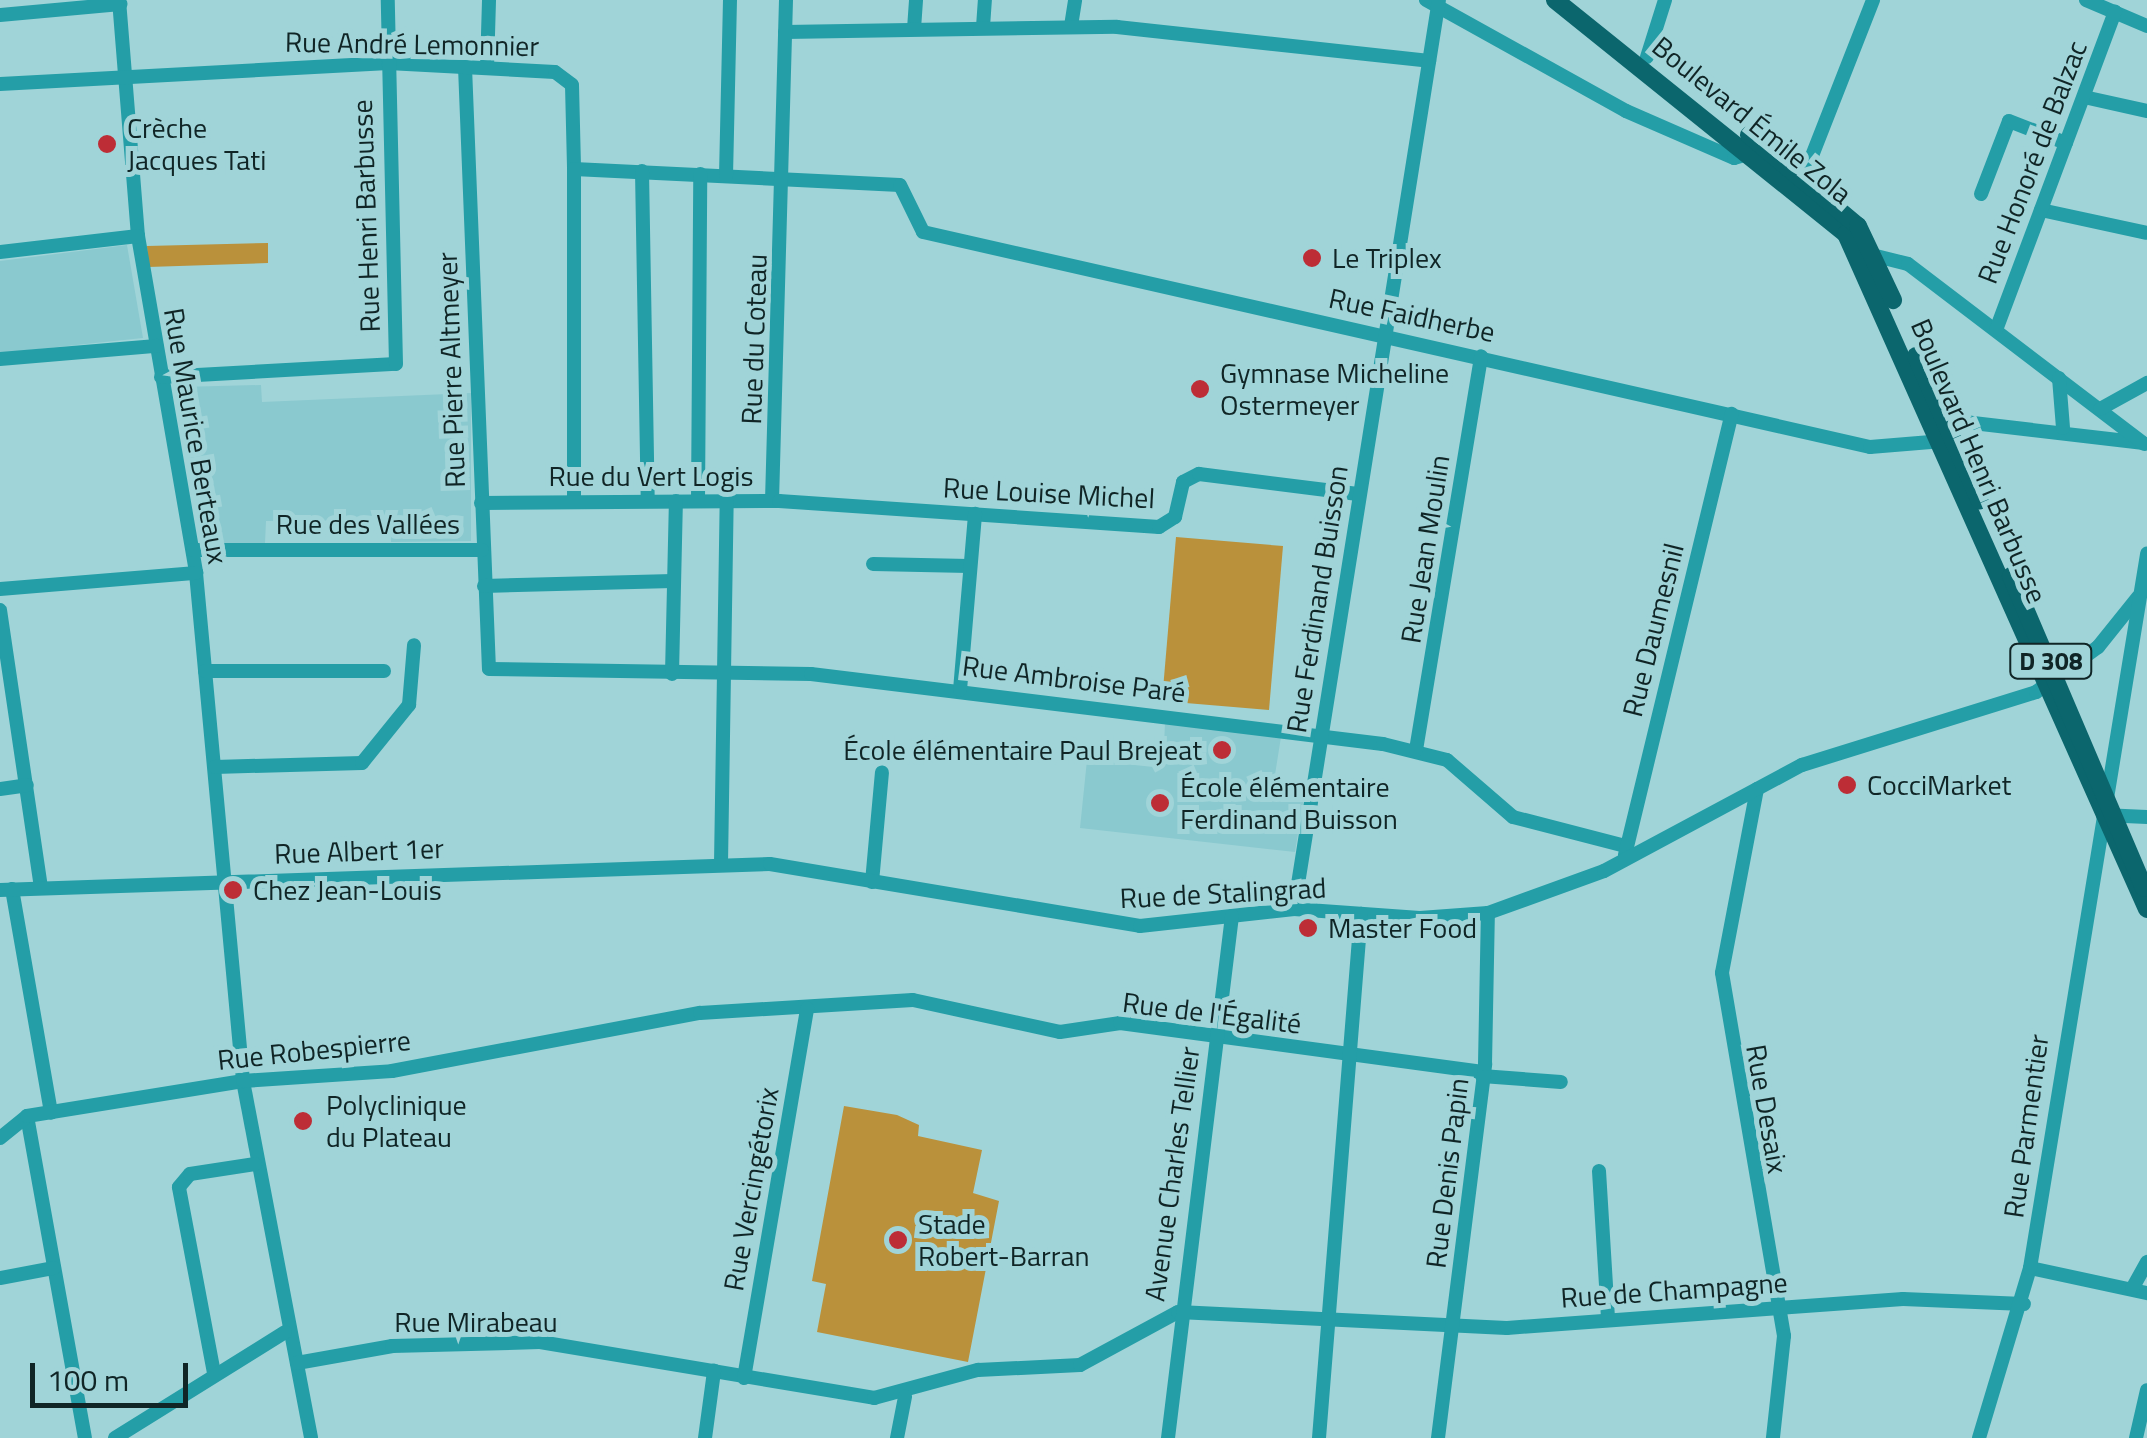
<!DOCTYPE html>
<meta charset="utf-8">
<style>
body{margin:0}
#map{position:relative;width:2147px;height:1438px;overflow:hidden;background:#a0d4d8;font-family:"Titillium Web",sans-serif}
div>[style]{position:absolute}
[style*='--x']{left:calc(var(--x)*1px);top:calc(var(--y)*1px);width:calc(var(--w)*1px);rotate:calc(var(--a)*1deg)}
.built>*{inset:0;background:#8ac9cf}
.green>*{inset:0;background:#ba913b}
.minor>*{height:14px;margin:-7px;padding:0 7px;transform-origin:7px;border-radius:7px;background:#249ea7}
.major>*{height:18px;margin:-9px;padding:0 9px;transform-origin:9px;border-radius:9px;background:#0b666d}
.dots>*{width:28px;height:28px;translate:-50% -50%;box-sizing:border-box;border:5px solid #a0d4d8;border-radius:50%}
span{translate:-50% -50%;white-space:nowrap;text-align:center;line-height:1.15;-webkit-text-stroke:10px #a0d4d8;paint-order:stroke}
.shield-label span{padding:2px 8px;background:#a0d4d8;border:2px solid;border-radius:8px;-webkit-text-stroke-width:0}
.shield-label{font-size:25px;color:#102526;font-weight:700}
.street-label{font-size:28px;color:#102526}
.poi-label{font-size:28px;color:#102526}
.left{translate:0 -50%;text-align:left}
.right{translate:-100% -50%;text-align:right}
.scale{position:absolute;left:30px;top:1363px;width:158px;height:45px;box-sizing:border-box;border:5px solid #102526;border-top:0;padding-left:12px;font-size:30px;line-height:35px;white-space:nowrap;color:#102526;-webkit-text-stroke:8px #a0d4d8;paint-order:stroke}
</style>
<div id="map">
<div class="built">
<div style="clip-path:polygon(127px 245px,143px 338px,0 353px,0 261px)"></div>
<div style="clip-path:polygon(261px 385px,262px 402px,471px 393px,471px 541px,391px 542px,390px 520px,266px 521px,265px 543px,217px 543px,201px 528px,180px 387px)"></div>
<div style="clip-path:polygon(1165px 723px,1281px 737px,1274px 781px,1306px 785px,1295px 852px,1080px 828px,1087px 760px,1163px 768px)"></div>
</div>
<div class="green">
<div style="clip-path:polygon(268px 243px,268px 263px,148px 267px,147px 246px)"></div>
<div style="clip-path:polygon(1176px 537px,1283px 546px,1269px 710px,1162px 701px)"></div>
<div style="clip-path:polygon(844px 1106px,897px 1115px,919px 1125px,918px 1136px,982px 1150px,973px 1193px,999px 1201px,968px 1362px,817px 1332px,826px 1284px,812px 1281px)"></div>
</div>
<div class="minor">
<div style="--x:119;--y:0;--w:237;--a:85.4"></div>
<div style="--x:138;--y:236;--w:342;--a:80.2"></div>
<div style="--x:196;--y:573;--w:510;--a:84.71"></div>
<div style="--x:243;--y:1081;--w:363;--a:79.2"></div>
<div style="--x:1426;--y:0;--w:229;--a:29"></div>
<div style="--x:1626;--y:111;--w:118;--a:23.5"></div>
<div style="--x:1734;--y:158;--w:18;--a:-16"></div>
<div style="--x:2086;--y:0;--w:66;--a:23.1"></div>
<div style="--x:0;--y:15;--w:121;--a:-5.2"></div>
<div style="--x:1071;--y:26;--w:26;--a:-81"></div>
<div style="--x:983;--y:27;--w:27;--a:-86"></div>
<div style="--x:914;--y:29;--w:29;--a:-86"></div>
<div style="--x:785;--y:32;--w:332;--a:-0.9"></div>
<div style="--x:1117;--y:27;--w:314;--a:6.2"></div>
<div style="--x:1647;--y:57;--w:60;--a:-72.5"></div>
<div style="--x:465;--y:67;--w:602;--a:87.72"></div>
<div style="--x:489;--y:669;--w:322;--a:0.9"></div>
<div style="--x:811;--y:674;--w:576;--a:6.98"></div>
<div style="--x:1383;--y:744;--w:66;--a:14"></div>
<div style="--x:1447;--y:760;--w:87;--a:40.8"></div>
<div style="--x:1513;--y:817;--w:116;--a:14.5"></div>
<div style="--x:487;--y:68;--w:68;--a:-88.3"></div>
<div style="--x:0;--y:84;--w:389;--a:-3.1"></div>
<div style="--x:388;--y:63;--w:167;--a:3.1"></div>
<div style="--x:555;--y:72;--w:21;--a:37"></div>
<div style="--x:572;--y:85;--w:84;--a:88.6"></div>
<div style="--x:574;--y:169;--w:326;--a:2.8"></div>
<div style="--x:900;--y:185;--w:52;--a:63.9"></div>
<div style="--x:923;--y:232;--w:971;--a:12.79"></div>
<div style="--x:1870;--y:447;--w:61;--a:-4.7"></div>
<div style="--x:1931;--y:442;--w:33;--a:-40"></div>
<div style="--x:1956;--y:421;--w:187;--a:6.7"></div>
<div style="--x:2084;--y:97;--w:65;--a:12.5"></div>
<div style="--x:642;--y:171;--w:329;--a:89"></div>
<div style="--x:726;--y:176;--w:176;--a:-88.7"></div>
<div style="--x:1799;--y:189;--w:203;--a:-68.6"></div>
<div style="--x:1981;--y:194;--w:78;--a:-69"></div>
<div style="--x:2009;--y:121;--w:61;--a:21.1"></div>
<div style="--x:2041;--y:210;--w:108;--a:12.2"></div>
<div style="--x:0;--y:252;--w:139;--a:-6.6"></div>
<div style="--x:1864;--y:253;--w:45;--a:14"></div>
<div style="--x:1908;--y:264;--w:297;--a:37.3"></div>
<div style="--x:1996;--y:330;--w:340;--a:-69.5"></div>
<div style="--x:0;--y:359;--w:157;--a:-4.8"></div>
<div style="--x:161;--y:377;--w:235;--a:-3.2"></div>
<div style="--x:396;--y:364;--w:364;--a:-91.3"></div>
<div style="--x:2059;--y:378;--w:50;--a:85.4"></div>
<div style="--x:2100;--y:409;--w:54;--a:-29"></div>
<div style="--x:574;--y:499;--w:330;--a:-90"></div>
<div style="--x:698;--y:501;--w:327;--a:-89.6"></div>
<div style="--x:772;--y:501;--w:501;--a:-88.4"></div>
<div style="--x:481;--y:503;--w:298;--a:-0.4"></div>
<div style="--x:779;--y:501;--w:381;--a:3.9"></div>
<div style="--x:1159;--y:527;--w:19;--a:-32"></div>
<div style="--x:1175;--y:517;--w:36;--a:-77"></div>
<div style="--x:1183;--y:482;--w:18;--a:-27"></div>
<div style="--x:1199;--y:474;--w:160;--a:7.2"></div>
<div style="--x:193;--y:550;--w:289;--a:0"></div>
<div style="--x:873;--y:564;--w:96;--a:1.2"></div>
<div style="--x:484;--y:586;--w:189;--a:-1.5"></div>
<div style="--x:0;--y:589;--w:197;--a:-4.7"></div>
<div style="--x:0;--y:610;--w:279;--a:81.6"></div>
<div style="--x:205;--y:671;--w:179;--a:0"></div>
<div style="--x:672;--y:674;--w:173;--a:-88.7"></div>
<div style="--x:960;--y:690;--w:177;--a:-85.1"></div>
<div style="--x:1416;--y:750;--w:399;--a:-80.6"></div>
<div style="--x:215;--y:767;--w:147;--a:-1.6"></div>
<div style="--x:362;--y:763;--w:75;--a:-51"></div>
<div style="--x:409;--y:705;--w:60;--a:-85.2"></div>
<div style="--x:0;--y:789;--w:27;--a:-8"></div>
<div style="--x:1757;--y:789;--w:187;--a:100.8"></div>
<div style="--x:1722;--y:973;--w:368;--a:80.3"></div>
<div style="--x:1784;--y:1336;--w:103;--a:96.2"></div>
<div style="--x:2103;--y:815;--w:44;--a:2.6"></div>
<div style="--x:1625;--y:855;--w:454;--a:-76.4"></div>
<div style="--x:721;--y:864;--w:363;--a:-89.1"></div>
<div style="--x:872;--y:882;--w:110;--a:-84.8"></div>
<div style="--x:12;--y:889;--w:227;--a:80.1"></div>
<div style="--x:0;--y:890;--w:770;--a:-1.93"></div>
<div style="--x:770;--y:864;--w:375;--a:9.5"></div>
<div style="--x:1140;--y:926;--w:155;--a:-6.3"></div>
<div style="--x:1294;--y:909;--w:126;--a:4.1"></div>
<div style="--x:1420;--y:918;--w:68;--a:-4.2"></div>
<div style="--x:1488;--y:913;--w:123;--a:-19.9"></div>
<div style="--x:1604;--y:871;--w:225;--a:-28.2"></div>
<div style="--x:1802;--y:765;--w:245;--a:-17.3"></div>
<div style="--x:2036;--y:692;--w:77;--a:-36"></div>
<div style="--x:2098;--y:647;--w:64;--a:-51.3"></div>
<div style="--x:1294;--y:909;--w:920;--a:-80.94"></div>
<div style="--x:1482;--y:1076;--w:79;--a:4.3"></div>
<div style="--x:27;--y:1116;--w:327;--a:79.8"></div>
<div style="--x:0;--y:1138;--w:35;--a:-39"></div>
<div style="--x:27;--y:1116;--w:219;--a:-9.2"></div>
<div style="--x:243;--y:1081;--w:149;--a:-3.8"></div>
<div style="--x:392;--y:1071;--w:313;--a:-10.7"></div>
<div style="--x:700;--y:1013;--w:213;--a:-3.5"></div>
<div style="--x:913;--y:1000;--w:150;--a:12.3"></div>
<div style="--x:1060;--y:1032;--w:61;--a:-8.5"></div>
<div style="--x:1120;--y:1023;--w:366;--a:7.7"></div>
<div style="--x:1599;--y:1171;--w:149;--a:86.5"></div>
<div style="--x:2030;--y:1268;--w:120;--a:12.1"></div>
<div style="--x:0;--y:1278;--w:55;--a:-10.5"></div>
<div style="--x:2132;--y:1289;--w:31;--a:-61"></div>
<div style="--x:297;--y:1363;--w:97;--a:-10.1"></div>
<div style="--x:392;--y:1346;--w:148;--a:-1.5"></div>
<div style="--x:540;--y:1342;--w:339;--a:9.5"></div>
<div style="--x:874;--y:1398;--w:108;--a:-15.1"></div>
<div style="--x:978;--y:1370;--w:102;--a:-2.8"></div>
<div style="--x:1080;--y:1365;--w:111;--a:-28.4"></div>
<div style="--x:1178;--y:1312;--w:329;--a:2.8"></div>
<div style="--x:1507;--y:1328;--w:397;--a:-4.2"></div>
<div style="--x:1903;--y:1299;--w:121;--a:2.4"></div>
<div style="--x:214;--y:1373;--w:189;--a:-100.7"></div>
<div style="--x:179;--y:1187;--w:17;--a:-50"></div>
<div style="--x:190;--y:1174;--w:66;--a:-8.7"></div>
<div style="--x:744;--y:1378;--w:375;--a:-80.3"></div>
<div style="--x:115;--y:1438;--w:200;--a:-31.9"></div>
<div style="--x:705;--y:1438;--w:68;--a:-82.3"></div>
<div style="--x:897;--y:1438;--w:42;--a:-79"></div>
<div style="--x:1168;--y:1438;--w:526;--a:-83.01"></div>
<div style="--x:1319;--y:1438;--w:526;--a:-85.42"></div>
<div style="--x:1438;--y:1438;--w:377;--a:-82.8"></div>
<div style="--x:1485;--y:1064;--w:151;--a:-88.9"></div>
<div style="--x:1979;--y:1438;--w:177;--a:-73.3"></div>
<div style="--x:2030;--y:1268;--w:724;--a:-80.69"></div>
<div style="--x:2136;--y:1438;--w:49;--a:-77.1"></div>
</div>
<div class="major">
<div style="--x:1555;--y:0;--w:373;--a:38.8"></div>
<div style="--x:1846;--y:234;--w:739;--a:65.97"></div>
<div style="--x:1749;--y:135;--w:142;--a:39.9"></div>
<div style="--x:1858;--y:226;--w:82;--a:64.7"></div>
<div style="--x:1916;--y:356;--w:158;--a:66.2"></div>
<div style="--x:2011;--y:576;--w:339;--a:66.9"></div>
</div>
<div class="dots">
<div style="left:107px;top:144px;background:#bd2d36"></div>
<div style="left:1312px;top:258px;background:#bd2d36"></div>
<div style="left:1200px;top:389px;background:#bd2d36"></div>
<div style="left:1222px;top:750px;background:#bd2d36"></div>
<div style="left:1847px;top:785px;background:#bd2d36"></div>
<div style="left:1160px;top:803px;background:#bd2d36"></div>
<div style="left:233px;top:890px;background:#bd2d36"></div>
<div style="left:1308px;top:928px;background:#bd2d36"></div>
<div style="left:303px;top:1121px;background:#bd2d36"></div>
<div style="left:898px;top:1240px;background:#bd2d36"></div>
</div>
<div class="shield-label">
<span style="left:2051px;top:661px">D 308</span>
</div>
<div class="street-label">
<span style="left:412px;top:44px;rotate:1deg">Rue André Lemonnier</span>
<span style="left:1752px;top:120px;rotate:39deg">Boulevard Émile Zola</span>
<span style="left:2032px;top:162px;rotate:-69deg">Rue Honoré de Balzac</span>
<span style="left:366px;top:216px;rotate:-92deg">Rue Henri Barbusse</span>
<span style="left:1412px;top:315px;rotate:12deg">Rue Faidherbe</span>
<span style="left:754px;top:339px;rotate:-88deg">Rue du Coteau</span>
<span style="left:451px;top:370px;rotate:-92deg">Rue Pierre Altmeyer</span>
<span style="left:196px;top:436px;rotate:80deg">Rue Maurice Berteaux</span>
<span style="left:1979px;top:461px;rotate:67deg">Boulevard Henri Barbusse</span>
<span style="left:651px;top:476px">Rue du Vert Logis</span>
<span style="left:1049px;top:493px;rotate:3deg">Rue Louise Michel</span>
<span style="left:368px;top:524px">Rue des Vallées</span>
<span style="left:1425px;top:549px;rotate:-81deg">Rue Jean Moulin</span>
<span style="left:1317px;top:599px;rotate:-81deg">Rue Ferdinand Buisson</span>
<span style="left:1653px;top:630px;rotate:-76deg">Rue Daumesnil</span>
<span style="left:1074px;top:679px;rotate:7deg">Rue Ambroise Paré</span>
<span style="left:359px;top:851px;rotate:-2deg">Rue Albert 1er</span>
<span style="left:1223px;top:893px;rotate:-3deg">Rue de Stalingrad</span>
<span style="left:1212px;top:1013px;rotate:7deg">Rue de l'Égalité</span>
<span style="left:314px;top:1050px;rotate:-6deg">Rue Robespierre</span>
<span style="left:1767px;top:1109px;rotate:80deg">Rue Desaix</span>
<span style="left:2026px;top:1126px;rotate:-82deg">Rue Parmentier</span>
<span style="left:1447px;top:1173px;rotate:-83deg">Rue Denis Papin</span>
<span style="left:1172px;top:1174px;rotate:-82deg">Avenue Charles Tellier</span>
<span style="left:751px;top:1189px;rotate:-80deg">Rue Vercingétorix</span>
<span style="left:1674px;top:1290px;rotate:-4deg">Rue de Champagne</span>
<span style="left:476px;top:1322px">Rue Mirabeau</span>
</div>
<div class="poi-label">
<span class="left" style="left:127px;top:144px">Crèche<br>Jacques Tati</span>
<span class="left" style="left:1332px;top:258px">Le Triplex</span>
<span class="left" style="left:1220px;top:389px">Gymnase Micheline<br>Ostermeyer</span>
<span class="right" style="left:1202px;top:750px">École élémentaire Paul Brejeat</span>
<span class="left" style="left:1867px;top:785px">CocciMarket</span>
<span class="left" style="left:1180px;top:803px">École élémentaire<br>Ferdinand Buisson</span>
<span class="left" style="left:253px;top:890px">Chez Jean-Louis</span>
<span class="left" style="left:1328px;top:928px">Master Food</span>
<span class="left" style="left:326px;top:1121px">Polyclinique<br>du Plateau</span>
<span class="left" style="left:918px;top:1240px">Stade<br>Robert-Barran</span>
</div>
<div class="scale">100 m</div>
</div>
